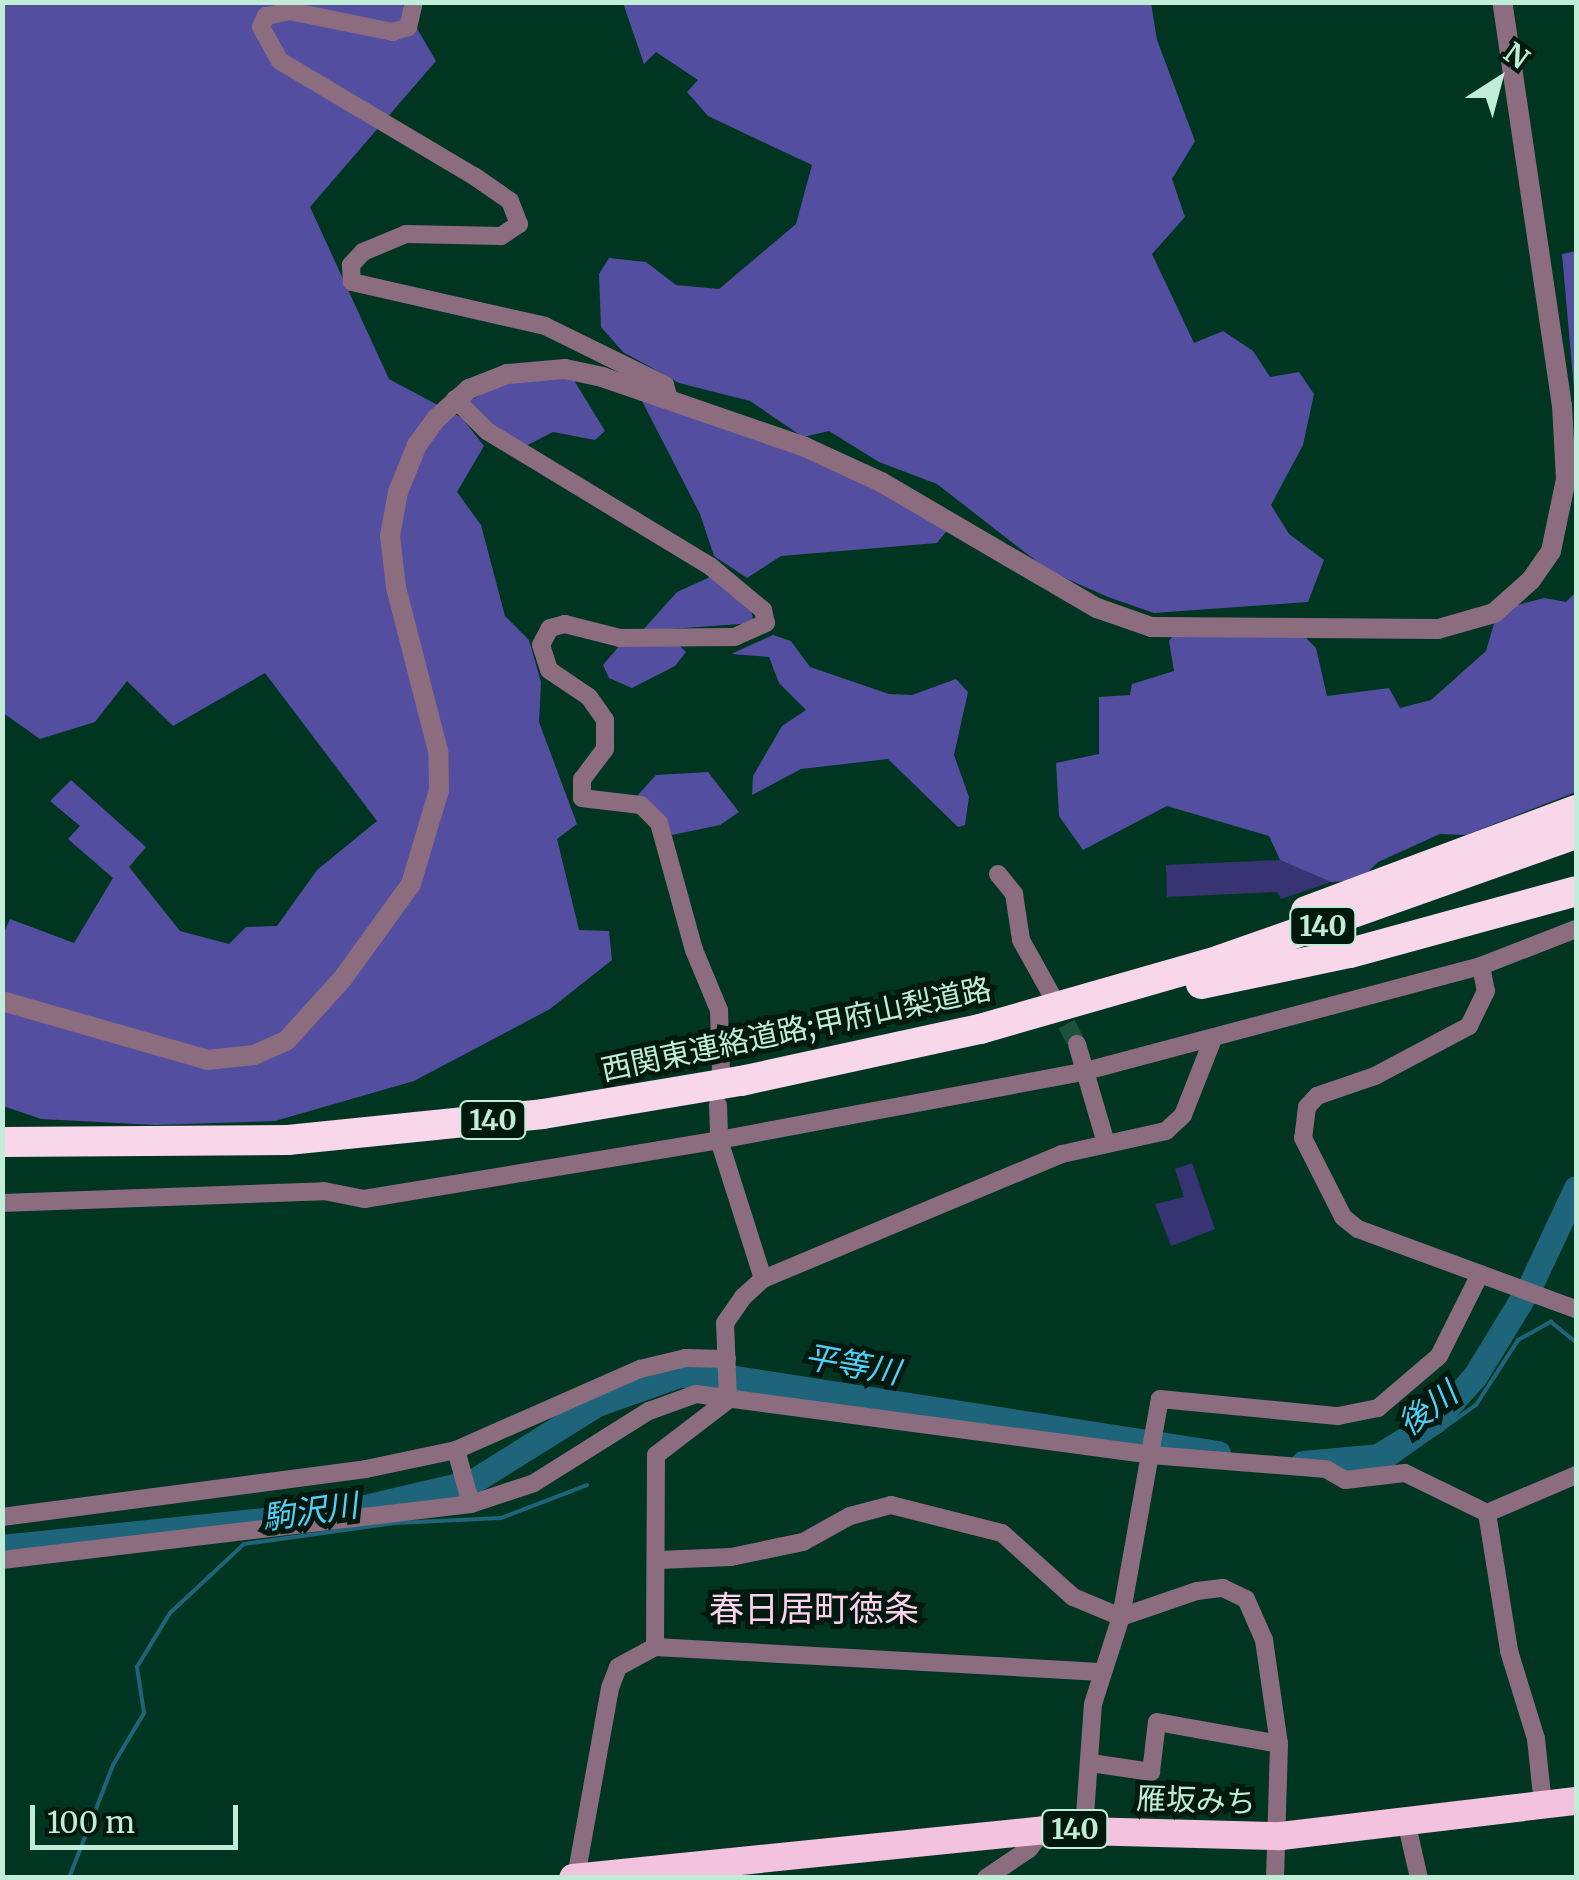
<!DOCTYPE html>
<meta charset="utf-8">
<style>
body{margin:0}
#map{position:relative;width:1579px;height:1880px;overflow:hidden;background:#003522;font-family:Merriweather,"Noto Sans JP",serif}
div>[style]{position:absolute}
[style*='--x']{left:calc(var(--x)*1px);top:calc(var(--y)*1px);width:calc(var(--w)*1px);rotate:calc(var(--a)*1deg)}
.green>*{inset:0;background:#383372}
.forest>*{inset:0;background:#534e9f}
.stream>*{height:4px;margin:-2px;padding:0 2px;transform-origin:2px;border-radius:2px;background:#1e647a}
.river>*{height:25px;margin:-12.5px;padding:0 12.5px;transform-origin:12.5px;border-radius:12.5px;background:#1e647a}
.minor-tunnel>*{height:18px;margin-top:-9px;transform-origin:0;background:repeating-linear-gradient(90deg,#1d503d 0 18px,transparent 0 27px)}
.minor>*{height:18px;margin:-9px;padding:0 9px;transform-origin:9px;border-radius:9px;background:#8c6c7f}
.tertiary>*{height:20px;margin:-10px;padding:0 10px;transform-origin:10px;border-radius:10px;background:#8c6c7f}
.trunk>*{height:28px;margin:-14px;padding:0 14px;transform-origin:14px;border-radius:14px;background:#f2c2de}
.motorway>*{height:30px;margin:-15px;padding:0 15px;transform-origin:15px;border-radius:15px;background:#f7d7e9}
span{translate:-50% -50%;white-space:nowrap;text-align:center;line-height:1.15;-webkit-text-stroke:10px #00190e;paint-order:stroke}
.shield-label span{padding:2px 8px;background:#00190e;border:2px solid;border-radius:8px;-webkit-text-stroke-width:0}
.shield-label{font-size:28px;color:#c1ecd7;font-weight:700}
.street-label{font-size:30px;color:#c1ecd7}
.water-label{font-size:32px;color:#50d1fa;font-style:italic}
.quarter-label{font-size:35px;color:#ffd2ec}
.frame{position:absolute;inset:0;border:5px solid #c1ecd7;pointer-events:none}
.north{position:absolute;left:1449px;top:30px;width:100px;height:100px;-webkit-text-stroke:8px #00190e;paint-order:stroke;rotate:36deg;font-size:28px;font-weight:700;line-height:40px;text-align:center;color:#c1ecd7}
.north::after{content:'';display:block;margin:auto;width:35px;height:45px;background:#c1ecd7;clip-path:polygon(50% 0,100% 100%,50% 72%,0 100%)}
.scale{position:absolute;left:30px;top:1805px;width:208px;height:45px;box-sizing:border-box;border:5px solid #c1ecd7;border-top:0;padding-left:12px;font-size:30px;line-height:35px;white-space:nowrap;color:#c1ecd7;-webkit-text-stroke:8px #00190e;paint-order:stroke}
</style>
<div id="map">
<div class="green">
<div style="clip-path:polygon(1280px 860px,1331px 882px,1281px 899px,1277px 892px,1167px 897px,1166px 865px)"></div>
<div style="clip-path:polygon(1192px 1163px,1215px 1229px,1171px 1246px,1155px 1204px,1184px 1197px,1175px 1169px)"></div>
</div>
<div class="forest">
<div style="clip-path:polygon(3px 3px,402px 3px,436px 61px,310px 207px,389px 379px,462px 418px,484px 446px,457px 492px,481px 525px,505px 616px,529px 640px,541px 682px,539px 722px,577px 824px,557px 839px,579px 930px,609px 931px,612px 960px,550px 1009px,414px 1081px,275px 1121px,155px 1125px,41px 1119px,3px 1106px,3px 934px,10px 919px,74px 943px,113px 878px,68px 839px,80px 826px,50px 801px,71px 780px,146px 847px,129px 867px,180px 931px,229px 944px,246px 927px,277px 926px,317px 870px,377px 821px,265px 673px,173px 726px,127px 681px,95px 722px,40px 739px,3px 713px)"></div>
<div style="clip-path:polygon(623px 3px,1151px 3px,1157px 40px,1195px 141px,1172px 179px,1185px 217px,1152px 254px,1194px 343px,1223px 331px,1253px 351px,1270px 377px,1299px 372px,1314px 394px,1303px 445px,1271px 505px,1289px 534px,1324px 560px,1308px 602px,1154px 613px,1108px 597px,1049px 571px,937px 484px,879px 462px,829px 431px,803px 437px,750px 401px,679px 383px,623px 352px,601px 327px,599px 274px,609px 258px,646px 262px,676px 285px,719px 289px,796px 224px,812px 165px,708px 116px,687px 92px,698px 80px,656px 52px,644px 64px)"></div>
<div style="clip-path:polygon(1576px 251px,1576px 412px,1562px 254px)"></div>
<div style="clip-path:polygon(537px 375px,572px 377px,605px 431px,595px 440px,553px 432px,522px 448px,492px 431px,468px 402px,495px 386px)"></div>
<div style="clip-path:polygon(641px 399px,827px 465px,949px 528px,937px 543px,781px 556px,747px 578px,714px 556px,700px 514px)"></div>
<div style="clip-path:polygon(710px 577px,749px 602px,754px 623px,642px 631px,677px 592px)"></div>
<div style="clip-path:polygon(1576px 592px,1576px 792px,1466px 835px,1440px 834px,1378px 862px,1360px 880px,1331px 882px,1280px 860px,1269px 836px,1167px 806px,1083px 850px,1059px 816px,1056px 763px,1099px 754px,1099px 697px,1130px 695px,1132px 684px,1174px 671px,1169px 641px,1175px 633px,1298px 630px,1316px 648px,1327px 696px,1389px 688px,1400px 708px,1431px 700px,1486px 651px,1498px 610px,1544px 598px,1566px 602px)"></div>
<div style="clip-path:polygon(773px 635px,791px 641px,810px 667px,889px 694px,912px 695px,956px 679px,968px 692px,954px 755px,969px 797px,965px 825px,958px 827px,888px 759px,801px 769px,752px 795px,753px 776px,782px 726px,806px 710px,779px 683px,769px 657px,731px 654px)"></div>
<div style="clip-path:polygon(678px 644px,686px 652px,675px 666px,632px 688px,609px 678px,603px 665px,620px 645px)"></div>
<div style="clip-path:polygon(708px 772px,739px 812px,720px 825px,672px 835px,659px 812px,637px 796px,656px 775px)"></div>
</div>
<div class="stream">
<div style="--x:1368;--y:1469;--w:27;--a:-13"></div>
<div style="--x:1394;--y:1463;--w:100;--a:-35.3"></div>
<div style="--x:1476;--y:1405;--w:77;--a:-57.1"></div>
<div style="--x:1518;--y:1340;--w:38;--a:-29"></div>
<div style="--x:1551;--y:1322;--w:32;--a:39"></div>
<div style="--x:69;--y:1878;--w:121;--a:-68.7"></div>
<div style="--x:113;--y:1765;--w:61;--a:-59.2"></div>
<div style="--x:144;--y:1713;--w:47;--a:-98.7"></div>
<div style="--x:137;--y:1667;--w:63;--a:-58.6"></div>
<div style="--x:170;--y:1613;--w:101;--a:-43"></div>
<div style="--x:244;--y:1544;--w:152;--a:-7.9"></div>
<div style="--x:395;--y:1523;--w:106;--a:-2.7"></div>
<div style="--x:501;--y:1518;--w:92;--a:-21"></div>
</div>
<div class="river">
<div style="--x:1303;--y:1463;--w:75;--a:-5.3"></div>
<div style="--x:1378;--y:1456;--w:67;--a:-31.6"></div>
<div style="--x:1435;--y:1421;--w:60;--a:-48.4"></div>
<div style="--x:1475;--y:1376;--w:105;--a:-58.6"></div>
<div style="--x:1530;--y:1286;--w:108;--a:-64.9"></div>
<div style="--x:2;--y:1547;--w:348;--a:-5.9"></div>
<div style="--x:348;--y:1511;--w:127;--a:-13.2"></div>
<div style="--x:472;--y:1482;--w:147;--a:-32"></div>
<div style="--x:597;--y:1404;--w:87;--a:-19.5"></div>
<div style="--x:679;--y:1375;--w:37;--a:0"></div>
<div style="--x:716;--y:1375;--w:508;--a:8.83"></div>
</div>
<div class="minor-tunnel">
<div style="--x:1054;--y:1000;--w:50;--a:62.4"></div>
</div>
<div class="minor">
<div style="--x:414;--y:2;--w:26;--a:103"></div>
<div style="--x:408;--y:27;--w:16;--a:162"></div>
<div style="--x:393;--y:32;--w:105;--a:-168.5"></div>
<div style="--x:290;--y:11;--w:25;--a:168"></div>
<div style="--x:266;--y:16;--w:12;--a:114"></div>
<div style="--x:261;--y:27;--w:39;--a:61"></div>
<div style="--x:280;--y:61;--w:226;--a:30.7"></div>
<div style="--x:474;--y:176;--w:44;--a:34.8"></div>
<div style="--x:510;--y:201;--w:25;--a:69"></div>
<div style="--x:519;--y:224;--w:22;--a:146"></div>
<div style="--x:501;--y:236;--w:95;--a:-178.8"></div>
<div style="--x:406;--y:234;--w:47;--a:157.3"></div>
<div style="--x:363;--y:252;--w:18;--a:133"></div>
<div style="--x:351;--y:265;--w:17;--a:87"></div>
<div style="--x:352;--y:282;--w:198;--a:12.8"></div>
<div style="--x:545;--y:326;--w:134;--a:26.2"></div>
<div style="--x:665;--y:385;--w:15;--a:74"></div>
<div style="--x:455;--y:399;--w:45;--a:45"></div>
<div style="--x:487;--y:431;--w:261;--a:31.2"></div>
<div style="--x:710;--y:566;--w:69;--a:39.7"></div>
<div style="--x:763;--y:610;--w:13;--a:77"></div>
<div style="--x:766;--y:623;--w:34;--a:156"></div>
<div style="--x:735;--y:637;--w:115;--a:179.5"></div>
<div style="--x:620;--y:638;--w:57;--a:-165.7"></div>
<div style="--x:565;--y:624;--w:16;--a:165"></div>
<div style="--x:550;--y:628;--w:19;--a:118"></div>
<div style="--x:541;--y:645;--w:26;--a:72"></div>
<div style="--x:549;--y:670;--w:48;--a:34"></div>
<div style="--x:589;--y:697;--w:28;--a:55"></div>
<div style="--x:605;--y:720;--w:29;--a:90"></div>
<div style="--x:605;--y:749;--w:38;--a:127"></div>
<div style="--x:582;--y:779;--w:19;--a:90"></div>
<div style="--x:582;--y:798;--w:59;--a:6.8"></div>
<div style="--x:641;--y:805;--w:25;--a:45"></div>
<div style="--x:659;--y:823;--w:132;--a:74.6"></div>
<div style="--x:694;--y:950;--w:65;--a:67.4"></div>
<div style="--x:719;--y:1010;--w:63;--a:88.2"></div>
<div style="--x:998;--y:874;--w:26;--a:51"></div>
<div style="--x:1014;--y:894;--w:47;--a:81.3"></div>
<div style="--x:1021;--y:940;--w:64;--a:61"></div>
<div style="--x:1481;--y:966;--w:25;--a:79"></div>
<div style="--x:1486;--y:991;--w:39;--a:116"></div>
<div style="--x:1469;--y:1026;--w:106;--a:152"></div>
<div style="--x:1375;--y:1076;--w:61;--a:161"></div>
<div style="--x:1317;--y:1096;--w:15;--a:132"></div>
<div style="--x:1307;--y:1107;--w:31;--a:97"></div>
<div style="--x:1303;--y:1138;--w:89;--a:63.1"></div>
<div style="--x:1343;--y:1217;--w:19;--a:39"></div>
<div style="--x:1358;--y:1229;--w:232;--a:20.2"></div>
<div style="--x:1077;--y:1044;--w:103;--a:73.7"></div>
<div style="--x:718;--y:1105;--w:35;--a:88"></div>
<div style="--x:719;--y:1140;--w:146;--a:72.4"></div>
<div style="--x:2;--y:1203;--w:322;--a:-2.1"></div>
<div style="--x:324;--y:1191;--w:41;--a:11.3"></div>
<div style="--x:364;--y:1199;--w:360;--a:-9.4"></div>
<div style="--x:719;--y:1140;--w:373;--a:-10.6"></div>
<div style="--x:1086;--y:1071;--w:409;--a:-14.9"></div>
<div style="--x:1481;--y:966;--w:102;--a:-21.3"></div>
<div style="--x:456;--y:1450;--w:56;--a:74.5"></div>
<div style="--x:1487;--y:1513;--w:140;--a:80.9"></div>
<div style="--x:1509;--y:1651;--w:92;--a:72.9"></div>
<div style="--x:1536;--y:1739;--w:66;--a:83.9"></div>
<div style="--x:2;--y:1517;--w:367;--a:-7.5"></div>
<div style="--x:366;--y:1469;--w:92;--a:-11.9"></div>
<div style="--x:456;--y:1450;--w:201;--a:-23.8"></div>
<div style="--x:640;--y:1369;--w:47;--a:-13.4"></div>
<div style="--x:686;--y:1358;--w:41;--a:1.4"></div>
<div style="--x:2;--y:1560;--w:472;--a:-6.8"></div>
<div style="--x:471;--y:1504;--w:66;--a:-18.4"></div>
<div style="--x:534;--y:1483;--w:136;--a:-32.1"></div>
<div style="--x:649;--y:1411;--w:50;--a:-19.9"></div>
<div style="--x:696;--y:1394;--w:459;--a:7.6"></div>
<div style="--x:1151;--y:1455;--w:176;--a:4.6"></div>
<div style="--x:1326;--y:1469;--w:22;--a:30"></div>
<div style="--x:1345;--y:1480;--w:60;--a:-6.7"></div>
<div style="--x:1405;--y:1473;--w:91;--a:26"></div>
<div style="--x:1487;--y:1513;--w:97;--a:-23.1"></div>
<div style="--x:659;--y:1560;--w:72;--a:-2.4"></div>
<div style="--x:731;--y:1557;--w:74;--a:-11.8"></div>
<div style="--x:803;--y:1542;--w:54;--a:-29"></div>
<div style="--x:850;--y:1516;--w:42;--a:-15"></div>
<div style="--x:891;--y:1505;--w:114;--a:14.2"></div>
<div style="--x:1002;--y:1533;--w:96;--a:42"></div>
<div style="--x:1073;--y:1597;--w:52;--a:22.6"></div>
<div style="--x:1121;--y:1617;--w:80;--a:-18.9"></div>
<div style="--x:1197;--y:1591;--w:26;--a:-7"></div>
<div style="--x:1223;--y:1588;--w:25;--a:26"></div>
<div style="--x:1246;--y:1599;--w:45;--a:66.3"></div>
<div style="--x:1264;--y:1640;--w:105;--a:81.8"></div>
<div style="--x:1279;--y:1744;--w:134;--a:91.7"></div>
<div style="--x:655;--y:1647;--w:192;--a:-89.7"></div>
<div style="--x:656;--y:1455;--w:91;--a:-37.4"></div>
<div style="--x:728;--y:1400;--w:77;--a:-92.2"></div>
<div style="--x:725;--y:1323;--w:32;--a:-55"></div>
<div style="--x:743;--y:1297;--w:27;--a:-42"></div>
<div style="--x:763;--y:1279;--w:324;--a:-22.7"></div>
<div style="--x:1062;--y:1154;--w:107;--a:-12.5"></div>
<div style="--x:1166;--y:1131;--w:23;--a:-43"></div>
<div style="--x:1183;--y:1115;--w:82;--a:-68.5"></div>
<div style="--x:1091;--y:1763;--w:61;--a:8.5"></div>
<div style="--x:1151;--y:1772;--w:50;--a:-83.2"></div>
<div style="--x:1157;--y:1722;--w:124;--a:10.2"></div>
<div style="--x:1406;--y:1821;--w:58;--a:77.2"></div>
<div style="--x:1084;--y:1829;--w:125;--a:-85.9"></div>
<div style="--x:1093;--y:1704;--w:91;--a:-72.2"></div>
<div style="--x:1121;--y:1617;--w:221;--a:-79.9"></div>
<div style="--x:1160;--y:1399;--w:179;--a:5.5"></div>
<div style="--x:1338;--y:1416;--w:41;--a:-11.3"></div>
<div style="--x:1378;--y:1408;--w:80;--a:-40.4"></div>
<div style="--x:1439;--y:1356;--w:92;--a:-63.4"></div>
<div style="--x:576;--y:1877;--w:192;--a:-79.8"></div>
<div style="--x:610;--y:1688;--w:22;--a:-69"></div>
<div style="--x:618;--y:1667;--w:42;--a:-28.4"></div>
<div style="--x:655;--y:1647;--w:446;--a:3.2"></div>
<div style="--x:986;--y:1878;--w:52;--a:-34"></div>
<div style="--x:1029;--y:1849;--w:24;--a:-52"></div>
</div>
<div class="tertiary">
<div style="--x:2;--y:1001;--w:214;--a:16"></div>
<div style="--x:208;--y:1060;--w:46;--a:-6.2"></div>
<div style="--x:254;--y:1055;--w:36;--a:-24"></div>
<div style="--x:287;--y:1040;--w:84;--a:-47.9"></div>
<div style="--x:343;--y:978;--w:116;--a:-54.1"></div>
<div style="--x:411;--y:884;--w:98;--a:-73.4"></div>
<div style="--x:439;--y:790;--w:39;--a:-91"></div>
<div style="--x:438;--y:751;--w:169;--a:-104.4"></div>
<div style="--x:396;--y:587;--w:51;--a:-96.7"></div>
<div style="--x:390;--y:536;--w:45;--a:-79.7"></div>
<div style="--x:398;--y:492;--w:51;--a:-68"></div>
<div style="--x:417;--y:445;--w:32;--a:-54"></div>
<div style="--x:436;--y:419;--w:45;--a:-42.3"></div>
<div style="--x:469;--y:389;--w:41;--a:-21.5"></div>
<div style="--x:507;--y:374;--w:58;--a:-4.9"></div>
<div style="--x:565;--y:369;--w:38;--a:12"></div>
<div style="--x:602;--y:377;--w:215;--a:19"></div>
<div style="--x:805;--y:447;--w:84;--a:24.7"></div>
<div style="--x:881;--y:482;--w:250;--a:30.3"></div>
<div style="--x:1097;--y:608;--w:57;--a:19.4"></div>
<div style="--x:1151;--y:627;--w:287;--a:0.4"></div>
<div style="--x:1438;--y:629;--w:58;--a:-15.9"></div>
<div style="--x:1494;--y:613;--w:50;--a:-41.7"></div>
<div style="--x:1531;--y:580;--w:35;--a:-55"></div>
<div style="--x:1551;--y:551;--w:74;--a:-78.2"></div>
<div style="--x:1566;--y:479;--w:73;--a:-93.1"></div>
<div style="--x:1562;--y:406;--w:408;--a:-98.4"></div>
</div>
<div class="trunk">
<div style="--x:573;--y:1878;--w:473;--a:-5.8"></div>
<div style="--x:1044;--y:1830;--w:237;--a:1.5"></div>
<div style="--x:1281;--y:1836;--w:297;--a:-6.8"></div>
</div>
<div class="motorway">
<div style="--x:1306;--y:911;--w:288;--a:-20.5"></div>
<div style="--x:1201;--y:984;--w:152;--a:-11.8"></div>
<div style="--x:1350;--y:953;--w:234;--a:-15.3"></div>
<div style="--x:2;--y:1142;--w:286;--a:-0.4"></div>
<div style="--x:288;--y:1140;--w:256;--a:-5.8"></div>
<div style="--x:543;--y:1114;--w:201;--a:-9.5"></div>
<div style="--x:741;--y:1081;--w:245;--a:-12.3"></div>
<div style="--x:980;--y:1029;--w:250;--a:-16"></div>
<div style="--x:1220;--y:960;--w:378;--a:-19.5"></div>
</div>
<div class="shield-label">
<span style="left:1323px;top:926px">140</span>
<span style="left:493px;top:1120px">140</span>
<span style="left:1075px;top:1829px">140</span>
</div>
<div class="street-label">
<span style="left:796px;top:1029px;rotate:-12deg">西関東連絡道路;甲府山梨道路</span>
<span style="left:1196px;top:1800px;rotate:2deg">雁坂みち</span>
</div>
<div class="water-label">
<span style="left:852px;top:1365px;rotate:10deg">平等川</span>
<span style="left:1428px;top:1409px;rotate:-37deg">後川</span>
<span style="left:310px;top:1512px;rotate:-8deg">駒沢川</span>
</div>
<div class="quarter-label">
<span style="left:814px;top:1609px">春日居町徳条</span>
</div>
<div class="frame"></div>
<div class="north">N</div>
<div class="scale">100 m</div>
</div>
